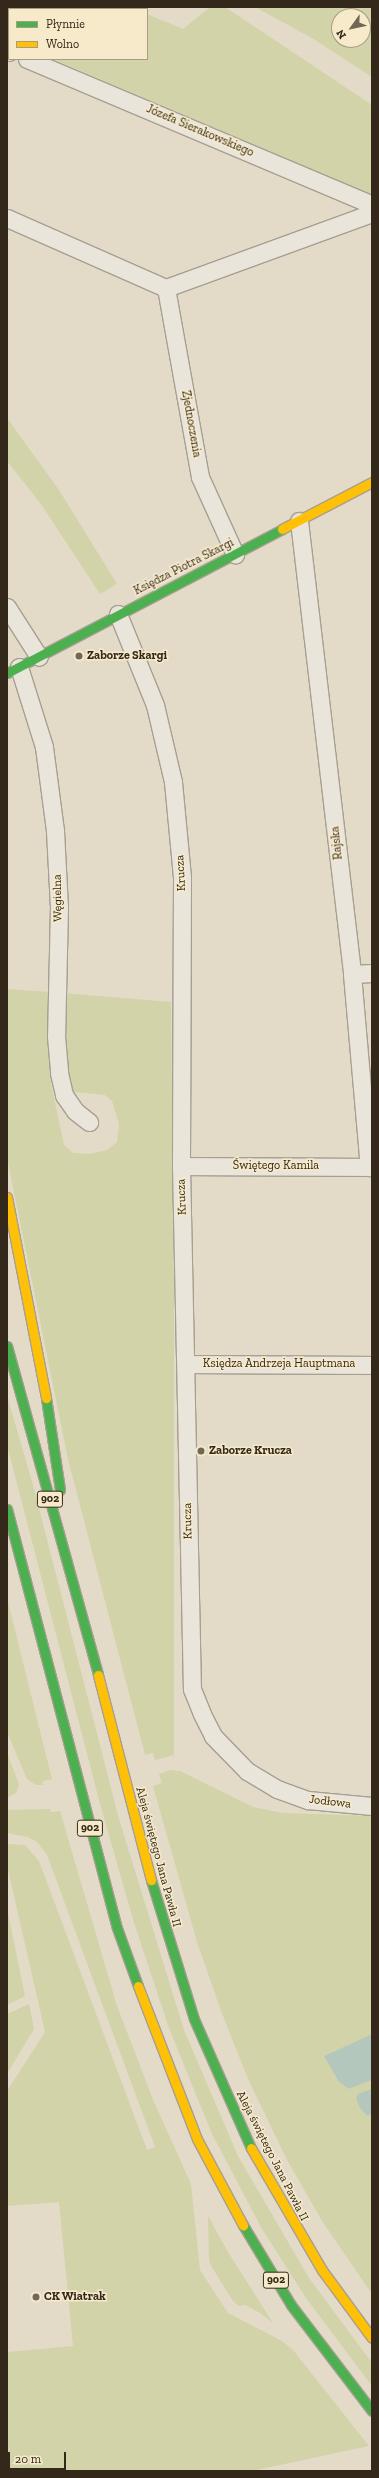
<!DOCTYPE html>
<meta charset="utf-8">
<style>
body{margin:0}
#map{position:relative;width:379px;height:2478px;overflow:hidden;background:#e3dbc7;font-family:"Zilla Slab",serif}
div>[style]{position:absolute}
[style*='--x']{left:calc(var(--x)*1px);top:calc(var(--y)*1px);width:calc(var(--w)*1px);rotate:calc(var(--a)*1deg)}
.green>*{inset:0;background:#d2d3a9}
.water>*{inset:0;background:#b4c7bc}
.roads{filter:drop-shadow(1px 0 #a79f91) drop-shadow(-1px 0 #a79f91) drop-shadow(0 1px #a79f91) drop-shadow(0 -1px #a79f91)}
.street>*{height:17px;margin:-8.5px;padding:0 8.5px;transform-origin:8.5px;border-radius:8.5px;background:#eae5da}
.fast>*{height:9px;margin:-4.5px;padding:0 4.5px;transform-origin:4.5px;border-radius:4.5px;background:#4caf50}
.slow>*{height:9px;margin:-4.5px;padding:0 4.5px;transform-origin:4.5px;border-radius:4.5px;background:#ffc107}
.dots>*{width:11px;height:11px;translate:-50% -50%;box-sizing:border-box;border:2px solid #f6eacb;border-radius:50%}
span{translate:-50% -50%;white-space:nowrap;text-align:center;line-height:1.15;-webkit-text-stroke:3px #f6eacb;paint-order:stroke}
.shield-label span{padding:1px 3px;background:#f6eacb;border:1px solid;border-radius:3px;-webkit-text-stroke-width:0}
.shield-label{font-size:11px;color:#34281a;font-weight:700}
.street-label{font-size:12px;color:#34281a}
.poi-label{font-size:12px;color:#34281a;font-weight:700}
.left{translate:0 -50%;text-align:left}
.frame{position:absolute;inset:0;border:8px solid #34281a;pointer-events:none}
.legend{position:absolute;left:8px;top:8px;width:140px;height:52px;box-sizing:border-box;background:#f6eacb;border:1px solid #a89c84;margin:0;padding:5px 7px;list-style:none;font-size:12px;color:#34281a}
.legend li{display:flex;align-items:center;gap:8px;height:20px}
.legend b{width:20px;border:1px solid #a89c84}
.north{position:absolute;left:331px;top:8px;width:40px;height:40px;box-sizing:border-box;background:#f6eacb;border:1px solid #a89c84;border-radius:50%;rotate:237deg;font-size:11px;font-weight:700;line-height:16px;text-align:center;color:#34281a}
.north::after{content:'';display:block;margin:auto;width:14px;height:18px;background:#716757;clip-path:polygon(50% 0,100% 100%,50% 72%,0 100%)}
.scale{position:absolute;left:8px;top:2452px;width:58px;height:18px;box-sizing:border-box;border:2px solid #34281a;border-top:0;padding-left:5px;font-size:12px;line-height:14px;white-space:nowrap;color:#34281a;-webkit-text-stroke:3px #f6eacb;paint-order:stroke}
</style>
<div id="map">
<div class="green">
<div style="clip-path:polygon(7px 7px,130px 7px,135px 9px,9px 9px,9px 40px)"></div>
<div style="clip-path:polygon(210px 7px,225px 7px,372px 105px,372px 195px,53px 59px,147px 59px,147px 14px,183px 29px)"></div>
<div style="clip-path:polygon(evenodd,255px 7px,372px 7px,372px 77px,312px 38px,255px 7px,339px 16px,363px 16px,363px 40px,339px 40px,339px 16px)"></div>
<div style="clip-path:polygon(7px 418px,59px 490px,117px 584px,100px 594px,41px 504px,7px 461px)"></div>
<div style="clip-path:polygon(7px 989px,49px 992px,51px 1084px,64px 1145px,73px 1153px,90px 1154px,107px 1150px,117px 1142px,119px 1124px,112px 1101px,105px 1095px,73px 1092px,68px 1086px,63px 1067px,63px 993px,171px 1002px,174px 1289px,174px 1755px,155px 1760px,153px 1753px,145px 1755px,68px 1459px,7px 1158px)"></div>
<div style="clip-path:polygon(7px 1396px,33px 1485px,119px 1819px,184px 2030px,238px 2156px,309px 2278px,372px 2363px,372px 2386px,306px 2298px,262px 2229px,212px 2134px,169px 2028px,134px 1923px,99px 1800px,7px 1445px)"></div>
<div style="clip-path:polygon(7px 1598px,52px 1779px,43px 1781px,43px 1785px,36px 1785px,27px 1779px,7px 1732px)"></div>
<div style="clip-path:polygon(7px 1753px,19px 1784px,16px 1793px,7px 1798px)"></div>
<div style="clip-path:polygon(171px 1770px,180px 1771px,253px 1807px,283px 1813px,372px 1816px,372px 2034px,324px 2056px,349px 2089px,372px 2080px,372px 2089px,359px 2093px,367px 2115px,372px 2114px,372px 2294px,322px 2221px,287px 2160px,248px 2079px,221px 2011px,197px 1942px,153px 1786px,162px 1783px,159px 1774px)"></div>
<div style="clip-path:polygon(50px 1809px,51px 1812px,60px 1811px,117px 2006px,154px 2102px,191px 2184px,200px 2270px,228px 2313px,282px 2341px,293px 2350px,369px 2446px,252px 2471px,7px 2471px,7px 2339px,8px 2352px,73px 2346px,59px 2202px,7px 2206px,7px 2091px,45px 2032px,7px 1865px,7px 1844px,25px 1845px,39px 1861px,147px 2150px,155px 2147px,47px 1855px,37px 1842px,28px 1837px,7px 1833px,7px 1810px)"></div>
<div style="clip-path:polygon(7px 1908px,25px 1996px,7px 2005px)"></div>
<div style="clip-path:polygon(29px 2004px,34px 2029px,7px 2074px,7px 2014px)"></div>
<div style="clip-path:polygon(208px 2216px,228px 2252px,273px 2323px,260px 2313px,245px 2305px,239px 2306px,233px 2301px,213px 2269px,209px 2261px)"></div>
</div>
<div class="water">
<div style="clip-path:polygon(372px 2034px,372px 2080px,349px 2089px,339px 2082px,324px 2056px)"></div>
<div style="clip-path:polygon(372px 2089px,372px 2114px,367px 2116px,360px 2108px,356px 2098px,359px 2093px)"></div>
</div>
<div class="roads">
<div class="street">
<div style="--x:7;--y:51;--w:2;--a:27"></div>
<div style="--x:27;--y:59;--w:375;--a:22.9"></div>
<div style="--x:7;--y:218;--w:174;--a:23.8"></div>
<div style="--x:166;--y:288;--w:219;--a:-20"></div>
<div style="--x:166;--y:288;--w:192;--a:79.8"></div>
<div style="--x:200;--y:477;--w:85;--a:65.6"></div>
<div style="--x:299;--y:521;--w:456;--a:83.3"></div>
<div style="--x:352;--y:974;--w:194;--a:85"></div>
<div style="--x:7;--y:607;--w:59;--a:57.4"></div>
<div style="--x:118;--y:614;--w:98;--a:67.9"></div>
<div style="--x:155;--y:705;--w:79;--a:76.8"></div>
<div style="--x:173;--y:782;--w:96;--a:84.6"></div>
<div style="--x:182;--y:878;--w:288;--a:90.2"></div>
<div style="--x:181;--y:1166;--w:523;--a:88.8"></div>
<div style="--x:192;--y:1689;--w:27;--a:68"></div>
<div style="--x:202;--y:1714;--w:25;--a:63"></div>
<div style="--x:213;--y:1736;--w:49;--a:45.8"></div>
<div style="--x:247;--y:1771;--w:35;--a:31"></div>
<div style="--x:277;--y:1789;--w:33;--a:20"></div>
<div style="--x:308;--y:1800;--w:64;--a:5.4"></div>
<div style="--x:19;--y:667;--w:84;--a:72.6"></div>
<div style="--x:44;--y:747;--w:85;--a:82.5"></div>
<div style="--x:55;--y:831;--w:76;--a:87"></div>
<div style="--x:59;--y:907;--w:129;--a:91.3"></div>
<div style="--x:56;--y:1036;--w:37;--a:85"></div>
<div style="--x:59;--y:1073;--w:23;--a:77"></div>
<div style="--x:64;--y:1095;--w:19;--a:55"></div>
<div style="--x:75;--y:1111;--w:18;--a:38"></div>
<div style="--x:352;--y:974;--w:20;--a:-3"></div>
<div style="--x:181;--y:1166;--w:191;--a:0.3"></div>
<div style="--x:187;--y:1364;--w:185;--a:0.3"></div>
</div>
<div class="fast">
<div style="--x:7;--y:673;--w:310;--a:-27.6"></div>
<div style="--x:7;--y:1346;--w:341;--a:74.5"></div>
<div style="--x:46;--y:1398;--w:93;--a:81.3"></div>
<div style="--x:7;--y:1509;--w:433;--a:75.3"></div>
<div style="--x:117;--y:1928;--w:62;--a:70.1"></div>
<div style="--x:151;--y:1880;--w:145;--a:72.8"></div>
<div style="--x:194;--y:2019;--w:141;--a:66.2"></div>
<div style="--x:243;--y:2225;--w:93;--a:59"></div>
<div style="--x:291;--y:2305;--w:133;--a:52.6"></div>
</div>
<div class="slow">
<div style="--x:282;--y:529;--w:102;--a:-27.6"></div>
<div style="--x:7;--y:1197;--w:205;--a:79"></div>
<div style="--x:98;--y:1675;--w:212;--a:75.5"></div>
<div style="--x:138;--y:1986;--w:164;--a:68.9"></div>
<div style="--x:197;--y:2139;--w:98;--a:61.9"></div>
<div style="--x:251;--y:2148;--w:141;--a:59.8"></div>
<div style="--x:322;--y:2270;--w:84;--a:53.7"></div>
</div>
</div>
<div class="dots">
<div style="left:79px;top:656px;background:#716757"></div>
<div style="left:201px;top:1451px;background:#716757"></div>
<div style="left:36px;top:2297px;background:#716757"></div>
</div>
<div class="shield-label">
<span style="left:50px;top:1499px">902</span>
<span style="left:90px;top:1828px">902</span>
<span style="left:276px;top:2280px">902</span>
</div>
<div class="street-label">
<span style="left:200px;top:131px;rotate:23deg">Józefa Sierakowskiego</span>
<span style="left:191px;top:424px;rotate:80deg">Zjednoczenia</span>
<span style="left:184px;top:567px;rotate:-27deg">Księdza Piotra Skargi</span>
<span style="left:337px;top:843px;rotate:-96deg">Rajska</span>
<span style="left:181px;top:873px;rotate:-93deg">Krucza</span>
<span style="left:58px;top:898px;rotate:-91deg">Węgielna</span>
<span style="left:276px;top:1166px">Świętego Kamila</span>
<span style="left:182px;top:1197px;rotate:-92deg">Krucza</span>
<span style="left:279px;top:1364px">Księdza Andrzeja Hauptmana</span>
<span style="left:188px;top:1521px;rotate:-91deg">Krucza</span>
<span style="left:330px;top:1802px;rotate:7deg">Jodłowa</span>
<span style="left:158px;top:1857px;rotate:75deg">Aleja świętego Jana Pawła II</span>
<span style="left:272px;top:2156px;rotate:63deg">Aleja świętego Jana Pawła II</span>
</div>
<div class="poi-label">
<span class="left" style="left:87px;top:656px">Zaborze Skargi</span>
<span class="left" style="left:209px;top:1451px">Zaborze Krucza</span>
<span class="left" style="left:44px;top:2297px">CK Wiatrak</span>
</div>
<div class="frame"></div>
<ul class="legend">
<li><b style="height:5px;background:#4caf50"></b>Płynnie</li>
<li><b style="height:5px;background:#ffc107"></b>Wolno</li>
</ul>
<div class="north">N</div>
<div class="scale">20 m</div>
</div>
